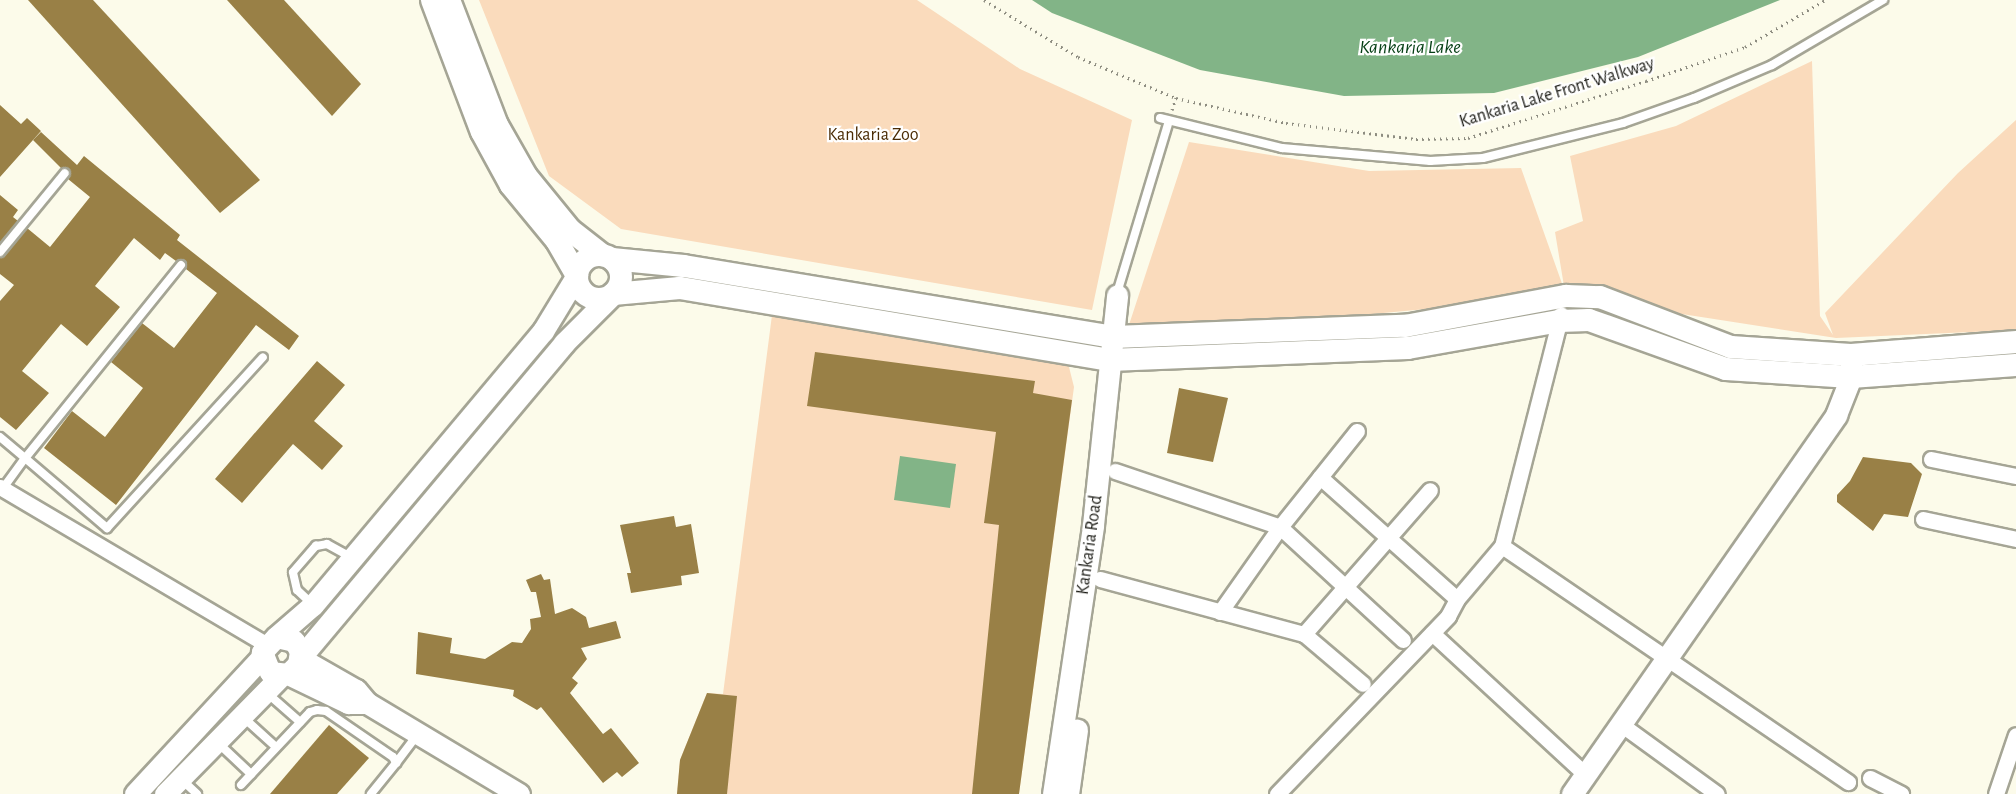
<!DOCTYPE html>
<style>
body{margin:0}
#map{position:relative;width:2016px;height:794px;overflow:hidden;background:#fcfbea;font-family:"Alegreya Sans",sans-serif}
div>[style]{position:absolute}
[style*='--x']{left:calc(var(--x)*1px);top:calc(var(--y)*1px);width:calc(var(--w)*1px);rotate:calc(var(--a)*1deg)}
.green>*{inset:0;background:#fadbbc}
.water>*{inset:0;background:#82b487}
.building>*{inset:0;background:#998046}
.path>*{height:3px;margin-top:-1.5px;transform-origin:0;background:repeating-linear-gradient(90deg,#8e8d81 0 1.5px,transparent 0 6px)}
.roads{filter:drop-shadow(2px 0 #a5a595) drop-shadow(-2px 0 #a5a595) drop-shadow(0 2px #a5a595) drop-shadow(0 -2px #a5a595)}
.lane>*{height:8px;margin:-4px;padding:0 4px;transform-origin:4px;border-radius:4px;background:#fff}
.street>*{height:15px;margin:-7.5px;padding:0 7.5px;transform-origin:7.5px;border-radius:7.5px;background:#fff}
.secondary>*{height:21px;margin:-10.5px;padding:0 10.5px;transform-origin:10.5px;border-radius:10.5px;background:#fff}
.primary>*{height:22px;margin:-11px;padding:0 11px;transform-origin:11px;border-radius:11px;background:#fff}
.primary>.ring{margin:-11px;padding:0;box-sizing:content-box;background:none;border:22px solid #fff;border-radius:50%}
span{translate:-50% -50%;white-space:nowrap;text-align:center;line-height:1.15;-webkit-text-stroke:4.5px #fff;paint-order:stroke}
.street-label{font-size:18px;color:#191913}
.park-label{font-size:18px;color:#4b2c05}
.water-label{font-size:20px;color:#053f14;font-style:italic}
</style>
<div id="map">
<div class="green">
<div style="clip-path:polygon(479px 0,917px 0,1020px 69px,1132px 120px,1092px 310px,621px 229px,549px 176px)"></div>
<div style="clip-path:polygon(1812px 61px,1820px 316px,1833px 335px,1825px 313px,1958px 173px,2016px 120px,2016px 330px,1836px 338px,1566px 296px,1125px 337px,1189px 142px,1369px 171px,1521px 168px,1565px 292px,1555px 232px,1583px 221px,1570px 156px,1676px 126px)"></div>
<div style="clip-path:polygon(772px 315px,1060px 359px,1069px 367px,1074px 387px,1019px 794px,677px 794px,680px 760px,707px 693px,723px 694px)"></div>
</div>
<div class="water">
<div style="clip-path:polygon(1032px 0,1780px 0,1638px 57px,1494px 93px,1344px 96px,1200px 70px,1052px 13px)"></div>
<div style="clip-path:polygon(900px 456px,956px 464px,950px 508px,894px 500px)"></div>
</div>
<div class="building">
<div style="clip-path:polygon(28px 0,93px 0,260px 180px,220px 213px)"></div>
<div style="clip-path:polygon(227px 0,284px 0,361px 84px,332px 116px)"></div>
<div style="clip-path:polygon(0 105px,21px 124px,27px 118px,41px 131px,0 177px)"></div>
<div style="clip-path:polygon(41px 132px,77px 165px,84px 156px,180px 235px,177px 240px,299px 336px,289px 350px,256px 325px,116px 505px,44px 448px,72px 411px,105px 437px,143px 388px,111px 362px,123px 347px,142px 323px,174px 348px,217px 293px,186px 269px,184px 260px,176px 261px,165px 253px,160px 260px,134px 238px,95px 286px,120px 307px,87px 346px,61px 324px,22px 371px,49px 393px,16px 430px,0 417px,0 301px,14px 285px,0 274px,0 258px,27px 228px,50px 247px,90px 197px,68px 179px,69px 169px,61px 168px,33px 140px)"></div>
<div style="clip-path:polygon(0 195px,18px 210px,13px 217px,18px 221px,0 243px)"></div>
<div style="clip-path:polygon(815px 352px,1035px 381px,1033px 393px,1072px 400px,1019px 794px,972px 794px,999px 525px,984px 523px,996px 432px,807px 406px)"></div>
<div style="clip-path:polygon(317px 361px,345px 385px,314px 421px,343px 446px,322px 470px,293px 444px,242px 503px,215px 479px)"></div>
<div style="clip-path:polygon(1179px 388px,1228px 398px,1213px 462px,1167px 453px)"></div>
<div style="clip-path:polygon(1863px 457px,1911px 463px,1922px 474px,1908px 517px,1884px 514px,1873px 531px,1837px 502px,1837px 495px,1850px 481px)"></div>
<div style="clip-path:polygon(674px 516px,676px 527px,691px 524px,699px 573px,681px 576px,682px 585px,631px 593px,627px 573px,631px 573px,620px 525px)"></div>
<div style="clip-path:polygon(541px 574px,544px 580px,550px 579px,555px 614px,572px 608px,586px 617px,589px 628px,616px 621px,621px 638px,581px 648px,587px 659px,572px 678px,578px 683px,570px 693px,603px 734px,611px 728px,639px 763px,622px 777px,617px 772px,603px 783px,541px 707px,537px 710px,513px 696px,514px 690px,416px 674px,418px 632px,452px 638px,450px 653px,485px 659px,512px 642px,522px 643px,531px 629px,530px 619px,541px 617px,536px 592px,531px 592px,526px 580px)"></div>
<div style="clip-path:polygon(707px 693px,737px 696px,727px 794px,677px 794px,680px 760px)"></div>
<div style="clip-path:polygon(329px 725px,369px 758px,337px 794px,270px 794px)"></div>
</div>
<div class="path">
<div style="--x:984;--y:0;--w:110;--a:31.2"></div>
<div style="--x:1078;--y:57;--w:106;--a:22.7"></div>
<div style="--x:1176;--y:98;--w:113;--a:12.8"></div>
<div style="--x:1286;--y:123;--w:131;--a:7"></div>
<div style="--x:1416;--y:139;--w:52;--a:-1.1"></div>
<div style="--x:1468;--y:138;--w:187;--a:-17.8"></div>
<div style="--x:1646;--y:81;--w:105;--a:-19"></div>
<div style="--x:1745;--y:47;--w:93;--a:-30.4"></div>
<div style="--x:1172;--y:110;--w:13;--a:-72"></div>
</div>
<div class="roads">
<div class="lane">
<div style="--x:1160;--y:118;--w:126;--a:13.8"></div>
<div style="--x:1282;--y:148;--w:149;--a:5"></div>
<div style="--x:1430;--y:161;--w:53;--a:-3.2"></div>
<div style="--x:1483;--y:158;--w:144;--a:-14"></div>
<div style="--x:1623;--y:123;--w:75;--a:-19.4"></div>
<div style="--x:1694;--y:98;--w:85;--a:-22.9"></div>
<div style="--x:1772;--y:65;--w:129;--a:-30.4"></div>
<div style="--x:0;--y:252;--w:102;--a:-50.6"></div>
<div style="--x:181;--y:265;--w:248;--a:128.9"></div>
<div style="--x:25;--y:458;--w:108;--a:40.5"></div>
<div style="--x:107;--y:528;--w:231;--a:-47.6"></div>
<div style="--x:1117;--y:293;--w:180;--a:-73.2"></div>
<div style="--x:0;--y:437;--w:33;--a:40"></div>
<div style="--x:25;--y:458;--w:37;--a:126"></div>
<div style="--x:311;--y:603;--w:19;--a:-137"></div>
<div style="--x:297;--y:590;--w:18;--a:-103"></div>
<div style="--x:293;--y:572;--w:35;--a:-49"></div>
<div style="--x:316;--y:546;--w:11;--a:-10"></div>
<div style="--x:327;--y:544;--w:26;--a:29"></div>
<div style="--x:267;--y:693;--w:44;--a:41.3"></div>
<div style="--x:244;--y:718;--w:43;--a:42.2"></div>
<div style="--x:217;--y:742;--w:47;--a:43.3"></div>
<div style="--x:396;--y:763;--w:35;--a:-53"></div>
<div style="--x:181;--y:779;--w:22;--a:43"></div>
<div style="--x:241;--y:785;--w:100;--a:-46.6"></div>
<div style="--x:310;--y:712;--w:7;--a:-16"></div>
<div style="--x:317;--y:710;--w:9;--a:6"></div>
<div style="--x:326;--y:711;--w:81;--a:34.5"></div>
<div style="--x:393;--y:757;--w:7;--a:63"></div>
<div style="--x:396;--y:763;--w:40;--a:129"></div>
</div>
<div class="street">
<div style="--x:1931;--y:459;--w:87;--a:11.3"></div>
<div style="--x:1115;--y:471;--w:174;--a:18.7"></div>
<div style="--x:1280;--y:527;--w:167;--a:42.6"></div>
<div style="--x:1320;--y:477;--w:183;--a:41.7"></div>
<div style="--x:0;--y:487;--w:308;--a:30.6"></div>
<div style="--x:1923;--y:519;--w:95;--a:12.1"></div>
<div style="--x:1502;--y:546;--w:419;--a:34.3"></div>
<div style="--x:1100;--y:579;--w:211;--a:15.1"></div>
<div style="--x:1304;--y:634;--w:77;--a:40.3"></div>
<div style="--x:1220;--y:612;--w:104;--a:-54.8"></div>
<div style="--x:1280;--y:527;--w:123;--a:-51.3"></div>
<div style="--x:1432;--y:633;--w:209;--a:42.7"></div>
<div style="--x:1304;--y:634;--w:191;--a:-48.8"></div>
<div style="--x:1622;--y:725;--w:117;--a:36"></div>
<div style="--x:1870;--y:778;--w:35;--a:27"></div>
<div style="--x:1277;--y:794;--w:247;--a:-46.1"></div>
<div style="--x:1448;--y:616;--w:19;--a:-62"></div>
<div style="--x:1457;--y:599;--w:70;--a:-49.7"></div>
<div style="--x:1502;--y:546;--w:239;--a:-75.7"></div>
<div style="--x:1996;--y:794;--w:62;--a:-71.3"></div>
</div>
<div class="secondary">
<div style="--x:276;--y:637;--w:49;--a:-40.9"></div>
<div style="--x:313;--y:605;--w:358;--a:-50"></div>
<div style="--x:543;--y:331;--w:66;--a:-58.7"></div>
<div style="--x:288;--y:674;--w:14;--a:-45"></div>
<div style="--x:298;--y:664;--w:13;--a:-81"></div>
<div style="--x:300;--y:651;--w:12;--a:-121"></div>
<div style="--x:294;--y:641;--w:18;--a:-167"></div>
<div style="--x:276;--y:637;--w:21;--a:133"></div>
<div style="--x:262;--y:652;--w:22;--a:68"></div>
<div style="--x:270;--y:672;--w:18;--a:6"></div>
<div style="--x:288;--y:674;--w:67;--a:25.8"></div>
<div style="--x:348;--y:703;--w:19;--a:0"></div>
<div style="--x:135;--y:794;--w:185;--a:-47.2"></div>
<div style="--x:165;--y:794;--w:167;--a:-45.5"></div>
<div style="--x:519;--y:794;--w:177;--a:-149.1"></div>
<div style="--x:367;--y:703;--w:17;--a:-130"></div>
<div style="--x:356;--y:690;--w:64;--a:-150.3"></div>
<div style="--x:300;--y:658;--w:411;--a:-50"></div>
<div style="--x:564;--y:343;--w:69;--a:-45"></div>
<div style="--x:1053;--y:794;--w:272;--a:-81.5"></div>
<div style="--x:1093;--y:525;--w:231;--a:-84"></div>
<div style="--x:1068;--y:794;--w:65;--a:-82"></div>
<div style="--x:1572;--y:794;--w:462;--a:-55.1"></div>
<div style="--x:1836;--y:415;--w:41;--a:-68.5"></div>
<div style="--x:1851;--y:377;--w:16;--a:-90"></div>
</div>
<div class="primary">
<div style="--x:432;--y:0;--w:141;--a:69.3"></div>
<div style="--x:482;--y:132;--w:60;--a:61.3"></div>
<div style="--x:511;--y:185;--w:72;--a:50.6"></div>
<div style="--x:557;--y:241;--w:39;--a:60"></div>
<div style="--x:449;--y:0;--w:134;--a:69"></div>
<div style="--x:497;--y:125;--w:59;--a:60.4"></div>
<div style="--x:526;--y:176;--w:70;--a:50.8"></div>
<div style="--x:570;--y:230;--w:41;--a:38"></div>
<div class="ring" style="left:577px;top:255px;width:22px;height:22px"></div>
<div style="--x:612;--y:259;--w:72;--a:5.6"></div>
<div style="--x:684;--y:266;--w:434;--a:9.4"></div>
<div style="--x:1112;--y:337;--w:293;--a:-2.2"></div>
<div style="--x:1405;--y:326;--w:164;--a:-10.6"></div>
<div style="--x:1566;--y:296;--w:34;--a:2"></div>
<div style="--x:1600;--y:297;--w:140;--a:20.9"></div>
<div style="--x:1731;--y:347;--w:120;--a:3.8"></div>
<div style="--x:1851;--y:355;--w:166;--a:-4.5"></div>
<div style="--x:613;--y:294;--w:67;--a:-5.1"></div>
<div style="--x:680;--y:288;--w:436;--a:9.5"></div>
<div style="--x:1110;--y:360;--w:298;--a:-2.3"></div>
<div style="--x:1408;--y:348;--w:153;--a:-10.1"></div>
<div style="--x:1559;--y:321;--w:30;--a:-2"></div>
<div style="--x:1589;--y:320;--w:145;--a:19.7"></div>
<div style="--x:1726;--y:369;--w:125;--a:3.7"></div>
<div style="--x:1851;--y:377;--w:165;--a:-4.2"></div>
</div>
</div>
<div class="street-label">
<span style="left:1557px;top:93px;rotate:-17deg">Kankaria Lake Front Walkway</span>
<span style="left:1090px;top:545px;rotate:-82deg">Kankaria Road</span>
</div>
<div class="park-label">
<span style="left:873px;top:135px">Kankaria Zoo</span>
</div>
<div class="water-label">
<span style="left:1410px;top:47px">Kankaria Lake</span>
</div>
</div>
